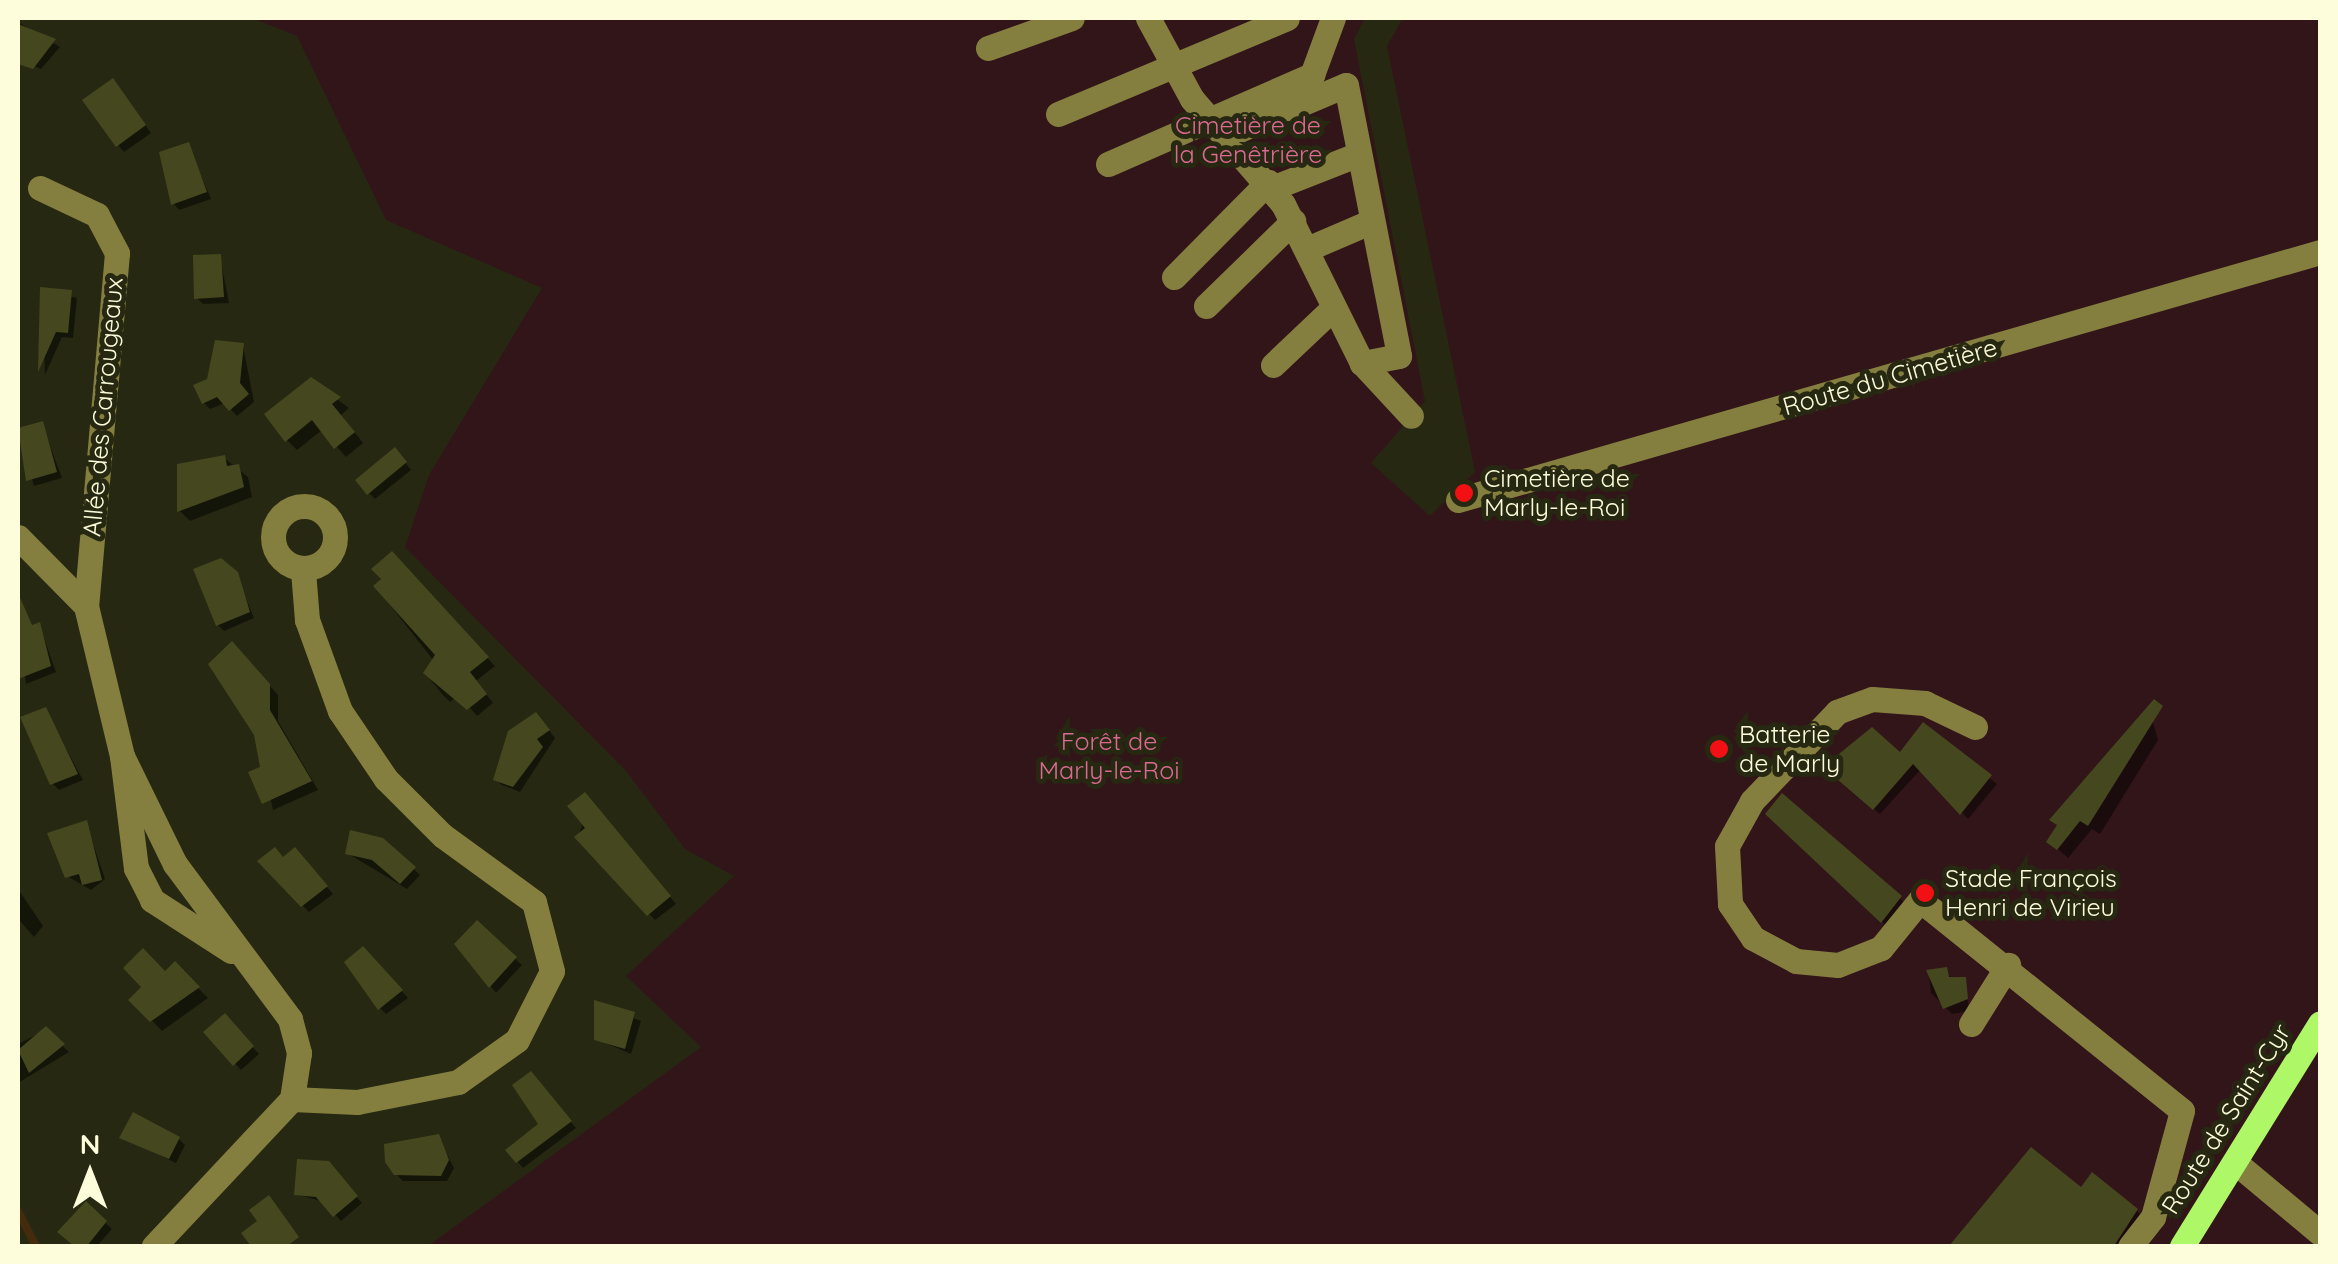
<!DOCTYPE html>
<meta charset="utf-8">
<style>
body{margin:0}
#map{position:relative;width:2338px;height:1264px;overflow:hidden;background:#272812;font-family:Quicksand,sans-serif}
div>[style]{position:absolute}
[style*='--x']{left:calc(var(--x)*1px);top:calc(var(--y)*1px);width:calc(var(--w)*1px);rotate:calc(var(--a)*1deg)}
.green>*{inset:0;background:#321519}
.shadow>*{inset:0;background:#0007}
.stream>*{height:8px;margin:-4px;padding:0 4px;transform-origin:4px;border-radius:4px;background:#452b0d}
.building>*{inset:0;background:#45481e}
.minor>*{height:25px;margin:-12.5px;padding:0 12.5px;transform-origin:12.5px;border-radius:12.5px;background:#857f3f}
.minor>.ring{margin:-12.5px;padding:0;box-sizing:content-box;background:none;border:25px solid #857f3f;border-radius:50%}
.major>*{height:25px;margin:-12.5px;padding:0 12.5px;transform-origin:12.5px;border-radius:12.5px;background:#aef867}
.dots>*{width:28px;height:28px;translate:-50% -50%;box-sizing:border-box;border:5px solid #272812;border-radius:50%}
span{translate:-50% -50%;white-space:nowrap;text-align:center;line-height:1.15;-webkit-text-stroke:10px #272812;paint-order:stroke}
.park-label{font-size:25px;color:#db6992}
.street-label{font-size:25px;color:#fdfddb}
.poi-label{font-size:25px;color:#fdfddb}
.left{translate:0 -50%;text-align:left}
.frame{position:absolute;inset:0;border:20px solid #fdfddb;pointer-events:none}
.north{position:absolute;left:40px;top:1124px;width:100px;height:100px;-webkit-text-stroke:8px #272812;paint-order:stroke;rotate:0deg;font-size:28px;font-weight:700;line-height:40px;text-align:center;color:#fdfddb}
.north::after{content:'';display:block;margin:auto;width:35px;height:45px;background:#fdfddb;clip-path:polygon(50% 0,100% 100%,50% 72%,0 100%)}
</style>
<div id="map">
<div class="green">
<div style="clip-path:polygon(252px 18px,1365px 18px,1354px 39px,1425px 401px,1371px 463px,1430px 516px,1475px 472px,1387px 46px,1403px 18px,2320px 18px,2320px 1246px,428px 1246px,701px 1047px,626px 976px,734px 876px,685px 849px,626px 771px,405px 547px,429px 475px,542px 288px,386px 220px,297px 36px)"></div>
</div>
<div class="shadow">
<div style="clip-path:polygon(18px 22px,60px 47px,41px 69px,18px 59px)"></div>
<div style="clip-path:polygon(119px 88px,151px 133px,124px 152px,118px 145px)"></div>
<div style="clip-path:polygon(188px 145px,211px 199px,179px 210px,173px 203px)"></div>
<div style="clip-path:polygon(220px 257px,229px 303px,203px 304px,197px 298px)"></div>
<div style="clip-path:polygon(42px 290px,77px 298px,73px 338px,62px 337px,45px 375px)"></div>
<div style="clip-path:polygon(243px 346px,254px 402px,237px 416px,225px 403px,210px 409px,204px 403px)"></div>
<div style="clip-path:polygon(311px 380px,349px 408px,341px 415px,363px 443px,346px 457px,322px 430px,297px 450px,287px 440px)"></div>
<div style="clip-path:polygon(42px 424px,62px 478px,34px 486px,18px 430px)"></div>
<div style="clip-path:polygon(401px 457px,411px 470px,375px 499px,369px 493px)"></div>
<div style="clip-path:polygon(224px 458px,248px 477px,252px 497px,190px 521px,180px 511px)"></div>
<div style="clip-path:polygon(392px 555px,495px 666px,476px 681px,493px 703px,477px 716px,459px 695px,450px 702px,442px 694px,426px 674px,437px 665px,376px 587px)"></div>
<div style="clip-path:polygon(236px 574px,254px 618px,224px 631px,218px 625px)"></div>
<div style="clip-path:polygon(39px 624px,56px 672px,26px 684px,18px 629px)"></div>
<div style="clip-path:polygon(240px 653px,278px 695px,278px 721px,318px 790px,273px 810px)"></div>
<div style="clip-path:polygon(2149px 708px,2158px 740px,2100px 834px,2092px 829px,2068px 858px,2049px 841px,2059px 827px,2052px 820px)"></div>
<div style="clip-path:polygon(45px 710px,83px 780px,59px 790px,52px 783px)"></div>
<div style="clip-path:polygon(542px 721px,555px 738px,520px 792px,502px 785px,495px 779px)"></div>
<div style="clip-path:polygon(1923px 726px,1997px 784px,1968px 819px,1921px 769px,1880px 814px,1833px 773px,1900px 755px)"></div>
<div style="clip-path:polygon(1782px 797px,1911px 908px,1892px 931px,1768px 814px)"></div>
<div style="clip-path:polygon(591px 801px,676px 904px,655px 920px,578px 837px)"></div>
<div style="clip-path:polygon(86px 823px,105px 879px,91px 890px,67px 876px)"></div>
<div style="clip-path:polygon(382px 840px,420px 875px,407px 889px,347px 853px)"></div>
<div style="clip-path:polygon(301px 857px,333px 894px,309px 912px,260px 861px)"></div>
<div style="clip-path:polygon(18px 889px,43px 926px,34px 937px,18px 919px)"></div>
<div style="clip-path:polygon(477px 923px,522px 965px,496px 993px,458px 944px)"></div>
<div style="clip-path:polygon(363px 949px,408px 998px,386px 1014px,380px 1008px)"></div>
<div style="clip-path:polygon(175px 965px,208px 998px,162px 1031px,132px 1000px)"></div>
<div style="clip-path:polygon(1929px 973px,1965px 979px,1969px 1011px,1952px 1014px,1931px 993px)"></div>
<div style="clip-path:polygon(595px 1003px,641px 1021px,631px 1054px,596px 1039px)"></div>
<div style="clip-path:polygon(224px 1016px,259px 1054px,241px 1070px,206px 1032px)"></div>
<div style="clip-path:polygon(46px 1030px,69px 1052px,18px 1083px,18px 1044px)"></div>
<div style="clip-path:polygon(536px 1080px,576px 1128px,523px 1168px,518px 1162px,541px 1125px)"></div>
<div style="clip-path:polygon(122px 1137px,179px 1139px,185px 1145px,176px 1163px)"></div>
<div style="clip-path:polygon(438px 1137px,454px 1168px,447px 1181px,403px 1181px,396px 1174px)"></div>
<div style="clip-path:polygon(2032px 1151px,2081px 1191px,2137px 1211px,2150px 1225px,2134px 1246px,1953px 1246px)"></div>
<div style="clip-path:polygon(334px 1171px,362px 1203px,341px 1221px,324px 1202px,296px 1194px)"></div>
<div style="clip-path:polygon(86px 1204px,112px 1229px,97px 1246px,76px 1246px,61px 1232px)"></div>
</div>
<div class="stream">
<div style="--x:18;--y:1211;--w:39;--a:63"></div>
</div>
<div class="building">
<div style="clip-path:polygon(18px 24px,56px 39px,33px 69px,18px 64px)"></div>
<div style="clip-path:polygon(113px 78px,146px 125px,116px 147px,82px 100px)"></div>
<div style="clip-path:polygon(189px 142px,207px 192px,171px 205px,159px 152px)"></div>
<div style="clip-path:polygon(221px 254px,224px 297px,194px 299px,193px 255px)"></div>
<div style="clip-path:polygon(40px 287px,72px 290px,68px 333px,56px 332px,38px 372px)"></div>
<div style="clip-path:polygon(215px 340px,244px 343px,240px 383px,249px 394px,229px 411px,217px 397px,202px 404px,193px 385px,207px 379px)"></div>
<div style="clip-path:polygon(311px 377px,341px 397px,332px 404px,355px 432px,334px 449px,312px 420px,285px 442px,264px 414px)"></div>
<div style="clip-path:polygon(43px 421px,57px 472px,26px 481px,18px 428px)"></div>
<div style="clip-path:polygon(395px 447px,407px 462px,367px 495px,355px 480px)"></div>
<div style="clip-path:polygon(225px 455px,227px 466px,239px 464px,244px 487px,177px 512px,177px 464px)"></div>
<div style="clip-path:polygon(392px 551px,489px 657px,470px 672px,487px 694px,467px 710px,423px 673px,435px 655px,373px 586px,381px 579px,371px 569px)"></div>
<div style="clip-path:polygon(221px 558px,238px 572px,250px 612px,216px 626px,193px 569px)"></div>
<div style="clip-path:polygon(18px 593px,32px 625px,40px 622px,51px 666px,18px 679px)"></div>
<div style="clip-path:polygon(232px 641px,270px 684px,270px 710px,312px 781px,262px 804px,248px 772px,260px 767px,254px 735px,208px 664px)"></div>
<div style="clip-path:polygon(2154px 699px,2163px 706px,2088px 826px,2080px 821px,2057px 850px,2046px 842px,2057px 825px,2049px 820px)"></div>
<div style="clip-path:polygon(46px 707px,78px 774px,50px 785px,20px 717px)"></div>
<div style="clip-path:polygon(536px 712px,550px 730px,537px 739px,543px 747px,513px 787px,493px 780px,508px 731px)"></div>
<div style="clip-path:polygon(1923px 722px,1992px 775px,1960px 815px,1913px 764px,1873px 810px,1823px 767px,1872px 727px,1900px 752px)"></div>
<div style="clip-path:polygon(585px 792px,671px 896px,647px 916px,574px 837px,585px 828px,567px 806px)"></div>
<div style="clip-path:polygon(1782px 793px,1902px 896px,1881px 923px,1765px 814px)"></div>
<div style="clip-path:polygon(87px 820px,102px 880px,82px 885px,79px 874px,65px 878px,47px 833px)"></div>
<div style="clip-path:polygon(350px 830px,383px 838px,416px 867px,400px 884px,372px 860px,345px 854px)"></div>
<div style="clip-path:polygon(275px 847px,283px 857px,295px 847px,328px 886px,301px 907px,257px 861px)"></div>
<div style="clip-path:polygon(477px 920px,517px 957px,489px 988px,454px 944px)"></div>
<div style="clip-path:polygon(363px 946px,403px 990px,378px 1010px,344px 962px)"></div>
<div style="clip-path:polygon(143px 948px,165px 971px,175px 961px,200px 987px,150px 1022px,128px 1000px,141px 987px,123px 968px)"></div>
<div style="clip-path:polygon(1947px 967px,1949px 977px,1966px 977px,1968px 999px,1943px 1009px,1926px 970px)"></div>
<div style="clip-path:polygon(594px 1000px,635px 1012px,625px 1049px,594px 1040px)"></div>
<div style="clip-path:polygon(225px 1013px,254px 1046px,233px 1066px,203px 1032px)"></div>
<div style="clip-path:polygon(46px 1026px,65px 1044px,29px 1073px,18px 1050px)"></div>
<div style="clip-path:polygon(531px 1071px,572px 1121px,516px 1163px,505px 1150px,538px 1124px,512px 1085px)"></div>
<div style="clip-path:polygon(133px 1112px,180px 1137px,169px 1159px,119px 1138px)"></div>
<div style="clip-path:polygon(439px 1134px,449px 1160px,441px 1176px,394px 1175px,385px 1162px,384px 1144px)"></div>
<div style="clip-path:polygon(2031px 1147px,2081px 1187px,2092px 1172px,2138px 1209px,2114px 1246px,1949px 1246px)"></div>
<div style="clip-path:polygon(297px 1159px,329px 1161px,358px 1196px,333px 1217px,316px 1197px,294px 1195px)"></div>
<div style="clip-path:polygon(269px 1195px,299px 1237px,287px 1246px,251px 1246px,241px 1233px,257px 1221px,249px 1210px)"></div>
<div style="clip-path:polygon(86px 1201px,107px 1221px,87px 1246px,74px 1246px,57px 1232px)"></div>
</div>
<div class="minor">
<div style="--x:1148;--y:18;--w:92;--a:61.5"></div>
<div style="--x:1192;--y:99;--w:139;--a:49.1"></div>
<div style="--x:1283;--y:204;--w:178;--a:63.6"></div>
<div style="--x:1362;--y:363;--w:72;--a:47.2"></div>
<div style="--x:988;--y:48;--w:89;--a:-19.7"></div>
<div style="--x:1058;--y:114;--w:248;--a:-22.7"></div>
<div style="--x:1225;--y:136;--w:131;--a:-22.9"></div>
<div style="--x:1346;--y:85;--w:276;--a:78.9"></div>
<div style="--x:1399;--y:356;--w:38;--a:169"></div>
<div style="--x:1108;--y:164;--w:223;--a:-23.6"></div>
<div style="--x:1312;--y:75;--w:61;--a:-69.8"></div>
<div style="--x:40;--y:188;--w:63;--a:25.3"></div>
<div style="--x:97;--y:215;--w:43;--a:62.2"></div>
<div style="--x:117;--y:253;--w:354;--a:95"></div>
<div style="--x:1272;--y:188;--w:93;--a:-21.3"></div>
<div style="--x:1307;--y:249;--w:71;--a:-23.3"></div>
<div style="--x:1174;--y:277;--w:134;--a:-45.3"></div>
<div style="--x:1206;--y:306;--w:122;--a:-44.3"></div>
<div style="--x:1273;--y:365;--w:83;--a:-43.5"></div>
<div style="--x:1458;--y:500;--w:897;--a:-16.05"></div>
<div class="ring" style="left:273px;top:506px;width:37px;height:37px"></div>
<div style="--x:18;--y:537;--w:97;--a:45.4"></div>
<div style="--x:86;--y:606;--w:154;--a:76.5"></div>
<div style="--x:122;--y:756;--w:113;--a:82.9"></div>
<div style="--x:136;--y:868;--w:36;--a:63"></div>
<div style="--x:152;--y:900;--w:94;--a:32.8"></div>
<div style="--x:1975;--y:727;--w:55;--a:-154.4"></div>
<div style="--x:1925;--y:703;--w:53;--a:-175.7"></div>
<div style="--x:1872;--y:699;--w:37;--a:160"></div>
<div style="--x:1837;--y:712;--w:123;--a:133.7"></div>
<div style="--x:1752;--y:801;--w:51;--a:119.1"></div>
<div style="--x:1727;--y:846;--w:58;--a:87"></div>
<div style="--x:1730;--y:904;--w:41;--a:55.9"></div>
<div style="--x:1753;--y:938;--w:49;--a:28.1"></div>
<div style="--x:1796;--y:961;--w:42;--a:5.4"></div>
<div style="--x:1838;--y:965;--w:46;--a:-21.6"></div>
<div style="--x:1881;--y:948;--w:62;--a:-50.9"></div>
<div style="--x:1920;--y:900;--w:336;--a:38.8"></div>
<div style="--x:2182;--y:1111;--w:110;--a:105.3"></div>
<div style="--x:2153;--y:1217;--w:37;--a:128"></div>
<div style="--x:122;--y:756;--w:120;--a:63.9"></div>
<div style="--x:175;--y:864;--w:193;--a:53.4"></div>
<div style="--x:290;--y:1019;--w:35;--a:75"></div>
<div style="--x:299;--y:1053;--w:47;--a:98.7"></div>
<div style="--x:292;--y:1099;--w:202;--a:133.2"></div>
<div style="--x:1971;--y:1024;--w:70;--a:-57.9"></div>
<div style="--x:292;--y:1099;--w:65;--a:2.6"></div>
<div style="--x:357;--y:1102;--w:103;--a:-11.2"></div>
<div style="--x:458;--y:1082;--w:72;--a:-35.4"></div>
<div style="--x:517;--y:1040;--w:77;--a:-63.1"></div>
<div style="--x:552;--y:971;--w:71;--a:-104.6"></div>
<div style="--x:534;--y:902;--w:112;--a:-144"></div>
<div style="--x:443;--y:836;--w:81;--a:-135"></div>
<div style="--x:386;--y:779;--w:82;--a:-124.1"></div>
<div style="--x:340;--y:711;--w:97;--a:-109.9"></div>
<div style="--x:307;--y:620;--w:50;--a:-94.6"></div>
<div style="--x:2236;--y:1163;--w:109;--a:39.8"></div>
</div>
<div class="major">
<div style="--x:2182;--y:1246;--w:262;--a:-58.2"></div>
</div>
<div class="dots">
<div style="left:1464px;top:493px;background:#f31014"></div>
<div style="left:1719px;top:749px;background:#f31014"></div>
<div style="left:1925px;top:893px;background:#f31014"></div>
</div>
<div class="park-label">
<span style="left:1248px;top:140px">Cimetière de<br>la Genêtrière</span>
<span style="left:1109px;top:756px">Forêt de<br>Marly-le-Roi</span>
</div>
<div class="street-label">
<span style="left:1890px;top:377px;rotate:-16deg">Route du Cimetière</span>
<span style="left:103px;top:407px;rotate:-85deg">Allée des Carrougeaux</span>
<span style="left:2226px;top:1119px;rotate:-58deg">Route de Saint-Cyr</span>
</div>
<div class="poi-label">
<span class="left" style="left:1484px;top:493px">Cimetière de<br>Marly-le-Roi</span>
<span class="left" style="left:1739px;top:749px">Batterie<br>de Marly</span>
<span class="left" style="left:1945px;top:893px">Stade François<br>Henri de Virieu</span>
</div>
<div class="frame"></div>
<div class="north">N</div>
</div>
